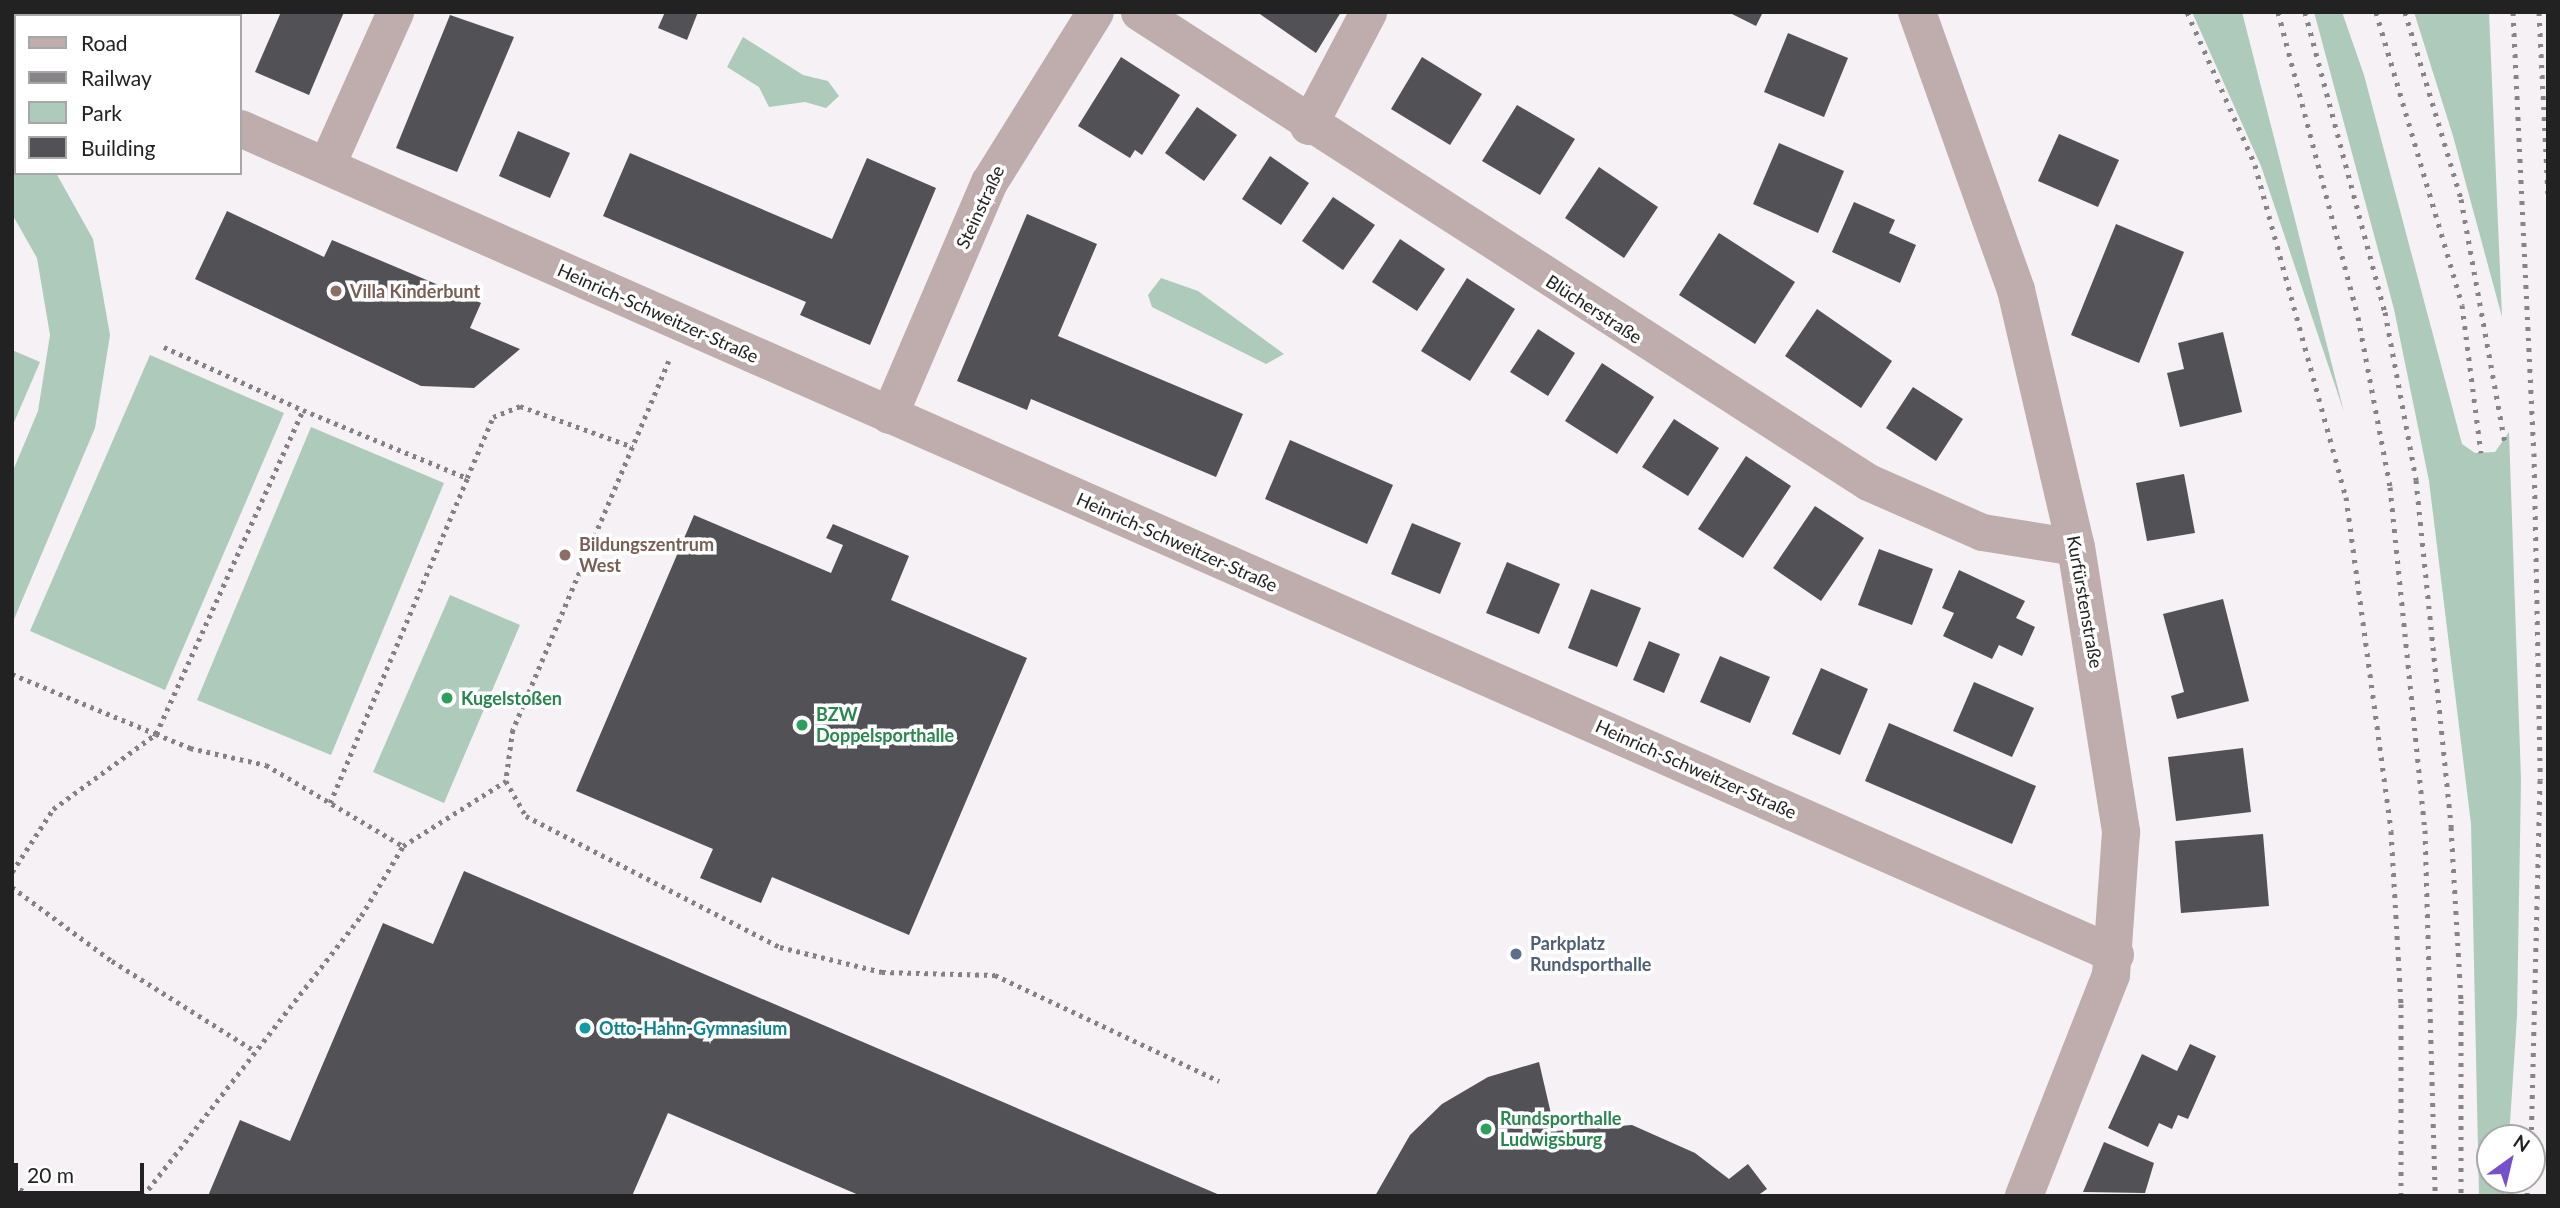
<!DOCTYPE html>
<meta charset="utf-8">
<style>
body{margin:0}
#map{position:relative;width:2560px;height:1208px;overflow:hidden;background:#f5f1f5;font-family:Lato,sans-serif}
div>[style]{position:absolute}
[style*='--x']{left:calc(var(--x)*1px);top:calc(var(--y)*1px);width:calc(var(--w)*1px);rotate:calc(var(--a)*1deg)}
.green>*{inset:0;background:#adcabb}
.building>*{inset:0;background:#525256}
.path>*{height:4.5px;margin-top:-2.25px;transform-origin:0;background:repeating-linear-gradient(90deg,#838183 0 3.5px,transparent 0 8.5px)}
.minor>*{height:37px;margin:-18.5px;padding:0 18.5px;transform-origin:18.5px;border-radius:18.5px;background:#bfacad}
.tertiary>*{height:38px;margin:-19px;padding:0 19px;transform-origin:19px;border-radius:19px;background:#bfacad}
.rail>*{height:5px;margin-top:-2.5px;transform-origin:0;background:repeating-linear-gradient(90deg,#878487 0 3.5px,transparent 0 10.5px)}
.dots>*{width:19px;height:19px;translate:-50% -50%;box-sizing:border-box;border:4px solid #fff;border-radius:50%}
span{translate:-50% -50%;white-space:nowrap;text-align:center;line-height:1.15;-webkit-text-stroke:7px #fff;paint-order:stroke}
.street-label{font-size:18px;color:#232223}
.education-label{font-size:18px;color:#785e54;font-weight:700}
.left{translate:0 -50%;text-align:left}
.leisure-label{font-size:18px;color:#27864d;font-weight:700}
.service-label{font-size:18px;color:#4e5e75;font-weight:700}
.culture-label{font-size:18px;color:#0d838f;font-weight:700}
.frame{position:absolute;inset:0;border:14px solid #232223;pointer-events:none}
.legend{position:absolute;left:14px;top:14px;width:228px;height:161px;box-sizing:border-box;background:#fff;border:2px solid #a7a7a7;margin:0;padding:9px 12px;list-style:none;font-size:21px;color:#232223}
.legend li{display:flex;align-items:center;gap:14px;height:35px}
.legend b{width:35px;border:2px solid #a7a7a7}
.north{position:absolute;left:2476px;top:1124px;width:70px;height:70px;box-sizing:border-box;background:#fff;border:2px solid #a7a7a7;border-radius:50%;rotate:34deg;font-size:19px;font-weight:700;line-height:28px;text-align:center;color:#232223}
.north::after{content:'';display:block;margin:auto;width:24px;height:32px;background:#7751cb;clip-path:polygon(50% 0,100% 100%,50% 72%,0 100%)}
.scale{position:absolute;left:14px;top:1163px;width:130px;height:32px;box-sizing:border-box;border:4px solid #232223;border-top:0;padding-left:9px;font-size:21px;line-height:24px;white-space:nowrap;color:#232223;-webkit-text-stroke:5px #fff;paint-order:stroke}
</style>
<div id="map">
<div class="green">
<div style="clip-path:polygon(2192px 12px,2242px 12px,2344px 412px,2261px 166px)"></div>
<div style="clip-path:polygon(2314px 12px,2342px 12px,2364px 75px,2462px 444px,2475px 453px,2495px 452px,2509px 432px,2521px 780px,2517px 1016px,2509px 1138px,2490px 1138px,2490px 1180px,2505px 1180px,2504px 1196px,2479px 1196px,2471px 824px,2429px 481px,2394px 309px)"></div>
<div style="clip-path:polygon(2414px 12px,2489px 12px,2502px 317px,2453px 136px)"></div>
<div style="clip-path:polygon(743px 37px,803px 75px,828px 81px,839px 96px,826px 108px,805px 102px,769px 107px,759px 87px,727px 67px)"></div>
<div style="clip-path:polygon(12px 124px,16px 173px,56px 173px,93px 239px,110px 335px,95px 428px,12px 624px,12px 473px,38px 411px,50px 335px,37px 258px,12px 214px)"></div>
<div style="clip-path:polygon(1161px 278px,1198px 291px,1284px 354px,1266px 364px,1152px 307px,1148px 295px)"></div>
<div style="clip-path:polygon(12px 350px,40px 362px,12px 427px)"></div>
<div style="clip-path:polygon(150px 355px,284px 413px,165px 690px,30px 631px)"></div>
<div style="clip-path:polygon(311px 427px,444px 483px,331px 755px,197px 700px)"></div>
<div style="clip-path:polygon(450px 595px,520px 625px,444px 803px,373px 772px)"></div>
</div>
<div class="building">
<div style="clip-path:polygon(281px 12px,344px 12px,309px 95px,255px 72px)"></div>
<div style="clip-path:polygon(665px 12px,698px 12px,687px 40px,658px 28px)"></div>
<div style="clip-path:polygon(1257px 12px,1341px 12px,1316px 53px)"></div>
<div style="clip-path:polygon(1728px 12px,1763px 12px,1756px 26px)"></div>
<div style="clip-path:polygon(450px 15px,514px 37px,457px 172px,396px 148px)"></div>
<div style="clip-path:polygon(1788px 33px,1848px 58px,1824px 117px,1764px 92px)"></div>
<div style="clip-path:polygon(1121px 57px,1180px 95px,1142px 155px,1135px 150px,1130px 158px,1078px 126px)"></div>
<div style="clip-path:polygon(1422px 57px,1482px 94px,1450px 145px,1391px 109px)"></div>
<div style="clip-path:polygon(1517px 105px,1575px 139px,1540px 195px,1482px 161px)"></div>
<div style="clip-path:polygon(1197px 107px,1237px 135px,1204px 181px,1165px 153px)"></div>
<div style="clip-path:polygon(518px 131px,570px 153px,550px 198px,499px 176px)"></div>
<div style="clip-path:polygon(2059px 134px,2119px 160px,2098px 207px,2038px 181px)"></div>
<div style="clip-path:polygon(1779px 143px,1844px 171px,1818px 233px,1753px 204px)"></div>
<div style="clip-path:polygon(630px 153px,832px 239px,867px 158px,936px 188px,870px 345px,800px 315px,806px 302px,603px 216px)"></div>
<div style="clip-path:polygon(1270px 156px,1309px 183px,1281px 225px,1242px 199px)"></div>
<div style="clip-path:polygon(1599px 167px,1658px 207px,1624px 258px,1565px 218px)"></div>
<div style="clip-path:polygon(1333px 197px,1375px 225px,1343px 270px,1302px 241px)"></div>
<div style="clip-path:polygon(1854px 202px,1895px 220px,1889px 233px,1916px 245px,1900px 283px,1832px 252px)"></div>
<div style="clip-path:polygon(227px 211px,324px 257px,332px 240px,481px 303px,470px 328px,520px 349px,474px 388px,421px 386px,195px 279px)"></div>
<div style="clip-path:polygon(1027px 214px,1097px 244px,1058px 336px,1243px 414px,1216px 477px,1031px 399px,1027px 410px,957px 381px)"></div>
<div style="clip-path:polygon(2116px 224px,2184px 252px,2139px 363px,2071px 335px)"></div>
<div style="clip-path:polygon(1719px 233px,1795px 282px,1755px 344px,1679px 295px)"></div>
<div style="clip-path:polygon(1400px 239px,1445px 269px,1417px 311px,1372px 282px)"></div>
<div style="clip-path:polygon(1467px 278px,1515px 309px,1470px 381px,1421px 351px)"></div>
<div style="clip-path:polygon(1817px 309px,1892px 361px,1861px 408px,1785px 356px)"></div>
<div style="clip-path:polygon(1538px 329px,1575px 353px,1548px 396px,1510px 372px)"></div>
<div style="clip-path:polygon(2223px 332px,2242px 412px,2180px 427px,2167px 373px,2184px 369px,2178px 343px)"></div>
<div style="clip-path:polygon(1602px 363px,1654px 397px,1617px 454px,1565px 421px)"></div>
<div style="clip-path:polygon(1913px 387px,1963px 419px,1936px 461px,1886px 428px)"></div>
<div style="clip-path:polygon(1674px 419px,1719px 448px,1688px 496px,1642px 467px)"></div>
<div style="clip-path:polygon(1290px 440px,1393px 485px,1367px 544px,1265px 499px)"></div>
<div style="clip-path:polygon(1746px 456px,1791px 486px,1743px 558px,1698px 529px)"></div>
<div style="clip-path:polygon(2184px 474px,2195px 533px,2147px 541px,2136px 483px)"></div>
<div style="clip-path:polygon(1815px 506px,1864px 538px,1821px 601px,1773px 568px)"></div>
<div style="clip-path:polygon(694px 515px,831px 573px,843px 545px,826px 538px,833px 524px,909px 556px,891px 600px,1027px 658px,909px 935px,772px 877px,761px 903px,700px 878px,713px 849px,576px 791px)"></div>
<div style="clip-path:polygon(1412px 523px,1461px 543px,1440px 594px,1391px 574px)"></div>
<div style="clip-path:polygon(1879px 549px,1933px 569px,1912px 625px,1858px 605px)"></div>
<div style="clip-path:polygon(1507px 562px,1560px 584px,1539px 634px,1486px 613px)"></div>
<div style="clip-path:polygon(1959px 570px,2025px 601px,2016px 618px,2035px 627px,2022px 656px,1999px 645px,1992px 659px,1943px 636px,1954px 613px,1942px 608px)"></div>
<div style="clip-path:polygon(1591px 589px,1641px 608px,1617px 667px,1568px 648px)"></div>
<div style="clip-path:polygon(2223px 599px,2249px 701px,2177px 719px,2171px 696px,2184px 692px,2163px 614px)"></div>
<div style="clip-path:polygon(1649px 641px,1680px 654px,1664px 693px,1633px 680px)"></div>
<div style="clip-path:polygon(1720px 656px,1770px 677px,1750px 723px,1700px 702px)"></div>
<div style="clip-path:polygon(1821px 668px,1868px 689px,1840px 755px,1792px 734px)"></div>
<div style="clip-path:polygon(1974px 682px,2034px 708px,2012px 757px,1953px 731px)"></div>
<div style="clip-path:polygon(1889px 723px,2036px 786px,2012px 844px,1865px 781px)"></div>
<div style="clip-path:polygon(2243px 748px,2251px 812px,2176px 821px,2168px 757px)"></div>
<div style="clip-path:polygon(2263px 834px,2269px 906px,2181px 913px,2175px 841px)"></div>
<div style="clip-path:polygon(464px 871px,1222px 1196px,861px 1196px,668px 1113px,632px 1196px,208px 1196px,240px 1120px,290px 1141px,383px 923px,433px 944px)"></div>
<div style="clip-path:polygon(2190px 1044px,2216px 1056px,2188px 1119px,2178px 1115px,2172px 1129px,2159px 1123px,2148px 1147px,2108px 1128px,2142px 1054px,2177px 1071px)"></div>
<div style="clip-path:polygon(1539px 1062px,1555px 1131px,1632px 1125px,1695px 1153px,1729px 1179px,1748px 1164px,1767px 1189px,1757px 1196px,1375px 1196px,1410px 1135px,1442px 1104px,1488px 1077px)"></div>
<div style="clip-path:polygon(2104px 1142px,2154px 1163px,2145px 1193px,2083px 1192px)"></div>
</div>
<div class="path">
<div style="--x:164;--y:347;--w:153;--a:24.4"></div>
<div style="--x:669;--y:361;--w:401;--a:112.9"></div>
<div style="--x:513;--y:730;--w:51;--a:97.8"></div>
<div style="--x:506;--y:781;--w:40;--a:60.3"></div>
<div style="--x:526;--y:816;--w:286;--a:27.3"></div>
<div style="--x:780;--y:947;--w:105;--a:13.8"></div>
<div style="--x:882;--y:972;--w:113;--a:1.5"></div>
<div style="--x:995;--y:975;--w:248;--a:25.3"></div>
<div style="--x:12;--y:674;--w:156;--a:22.6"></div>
<div style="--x:156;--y:734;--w:356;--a:-65.6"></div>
<div style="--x:303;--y:410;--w:178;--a:22.5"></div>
<div style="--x:467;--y:478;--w:66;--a:-66.9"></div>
<div style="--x:493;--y:417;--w:29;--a:-22"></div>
<div style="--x:520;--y:406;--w:120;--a:19.9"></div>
<div style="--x:330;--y:803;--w:353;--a:-67.1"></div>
<div style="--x:12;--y:872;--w:75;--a:-56.9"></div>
<div style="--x:53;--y:809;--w:127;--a:-36.1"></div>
<div style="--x:156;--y:734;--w:37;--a:22"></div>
<div style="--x:190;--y:748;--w:78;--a:12.6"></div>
<div style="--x:266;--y:765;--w:159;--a:30.6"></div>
<div style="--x:12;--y:887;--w:124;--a:36.5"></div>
<div style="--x:112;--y:961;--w:165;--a:32.2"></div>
<div style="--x:12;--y:1186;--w:25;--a:23"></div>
<div style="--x:143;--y:1196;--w:355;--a:-52.1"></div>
<div style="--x:361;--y:916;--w:82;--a:-59"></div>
<div style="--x:403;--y:846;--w:122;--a:-32.3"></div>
</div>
<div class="minor">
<div style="--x:1139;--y:12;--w:867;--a:32.81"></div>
<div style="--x:1868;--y:482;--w:124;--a:23.7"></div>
<div style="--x:1982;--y:532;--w:95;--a:9.1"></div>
<div style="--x:12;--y:32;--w:4;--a:27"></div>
<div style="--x:1308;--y:126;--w:129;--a:-62.2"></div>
<div style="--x:240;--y:128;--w:2049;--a:23.78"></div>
<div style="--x:327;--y:164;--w:167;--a:-65.9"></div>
<div style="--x:889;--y:415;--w:254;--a:-66.8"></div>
<div style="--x:989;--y:182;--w:200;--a:-58.1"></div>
</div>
<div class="tertiary">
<div style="--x:1917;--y:12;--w:295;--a:70.4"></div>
<div style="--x:2016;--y:290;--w:264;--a:76.9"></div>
<div style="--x:2076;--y:547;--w:289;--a:81"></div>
<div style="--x:2121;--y:832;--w:143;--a:94"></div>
<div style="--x:2111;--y:975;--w:238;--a:111.5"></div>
</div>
<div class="rail">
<div style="--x:2187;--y:12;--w:167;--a:66"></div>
<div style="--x:2255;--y:165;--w:344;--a:74.7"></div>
<div style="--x:2346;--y:497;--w:337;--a:82.3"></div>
<div style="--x:2391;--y:831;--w:173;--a:86.7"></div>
<div style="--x:2401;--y:1004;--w:192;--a:90"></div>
<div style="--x:2278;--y:12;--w:315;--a:75.3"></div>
<div style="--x:2358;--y:317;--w:173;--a:79.3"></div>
<div style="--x:2390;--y:487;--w:345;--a:84.2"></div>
<div style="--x:2425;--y:830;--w:366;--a:88.4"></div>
<div style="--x:2305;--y:12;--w:310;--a:75.1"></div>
<div style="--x:2385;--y:312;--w:171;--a:79.5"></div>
<div style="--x:2416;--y:480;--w:349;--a:84.2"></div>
<div style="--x:2451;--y:827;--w:173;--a:86.7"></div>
<div style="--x:2461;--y:1000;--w:196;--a:90"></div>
<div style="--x:2376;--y:12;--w:305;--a:73.6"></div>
<div style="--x:2462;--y:305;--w:149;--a:82.7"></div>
<div style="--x:2405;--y:12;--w:195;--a:73.3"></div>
<div style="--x:2461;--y:199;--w:248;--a:79.8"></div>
<div style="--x:2513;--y:12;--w:441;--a:87.3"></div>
<div style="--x:2534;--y:453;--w:327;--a:88.9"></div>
<div style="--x:2540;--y:780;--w:358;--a:91.4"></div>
<div style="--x:2539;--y:12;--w:182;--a:87.2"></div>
<div style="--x:2527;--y:1196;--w:16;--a:-86"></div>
</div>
<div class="dots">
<div style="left:336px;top:291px;background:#8d6e63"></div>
<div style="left:565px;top:555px;background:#8d6e63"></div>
<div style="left:447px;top:698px;background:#2e9e5b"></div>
<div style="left:802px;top:725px;background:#2e9e5b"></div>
<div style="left:1516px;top:954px;background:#5c6f8a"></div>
<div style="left:585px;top:1028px;background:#0f9aa8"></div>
<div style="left:1486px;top:1129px;background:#2e9e5b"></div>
</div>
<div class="street-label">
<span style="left:980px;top:207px;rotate:-65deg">Steinstraße</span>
<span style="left:1594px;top:309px;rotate:33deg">Blücherstraße</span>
<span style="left:658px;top:313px;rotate:24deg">Heinrich-Schweitzer-Straße</span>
<span style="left:1177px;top:542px;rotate:24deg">Heinrich-Schweitzer-Straße</span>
<span style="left:2085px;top:602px;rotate:80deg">Kurfürstenstraße</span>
<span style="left:1696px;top:769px;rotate:24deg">Heinrich-Schweitzer-Straße</span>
</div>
<div class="education-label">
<span class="left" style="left:350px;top:291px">Villa Kinderbunt</span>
<span class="left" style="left:579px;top:555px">Bildungszentrum<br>West</span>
</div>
<div class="leisure-label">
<span class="left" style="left:461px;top:698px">Kugelstoßen</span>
<span class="left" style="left:816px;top:725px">BZW<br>Doppelsporthalle</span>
<span class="left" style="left:1500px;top:1129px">Rundsporthalle<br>Ludwigsburg</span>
</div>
<div class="service-label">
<span class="left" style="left:1530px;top:954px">Parkplatz<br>Rundsporthalle</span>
</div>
<div class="culture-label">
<span class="left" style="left:599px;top:1028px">Otto-Hahn-Gymnasium</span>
</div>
<div class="frame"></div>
<ul class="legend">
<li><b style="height:9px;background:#bfacad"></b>Road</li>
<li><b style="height:9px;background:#878487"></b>Railway</li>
<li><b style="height:19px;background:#adcabb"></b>Park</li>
<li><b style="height:19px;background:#525256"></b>Building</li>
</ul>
<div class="north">N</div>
<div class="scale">20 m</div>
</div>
